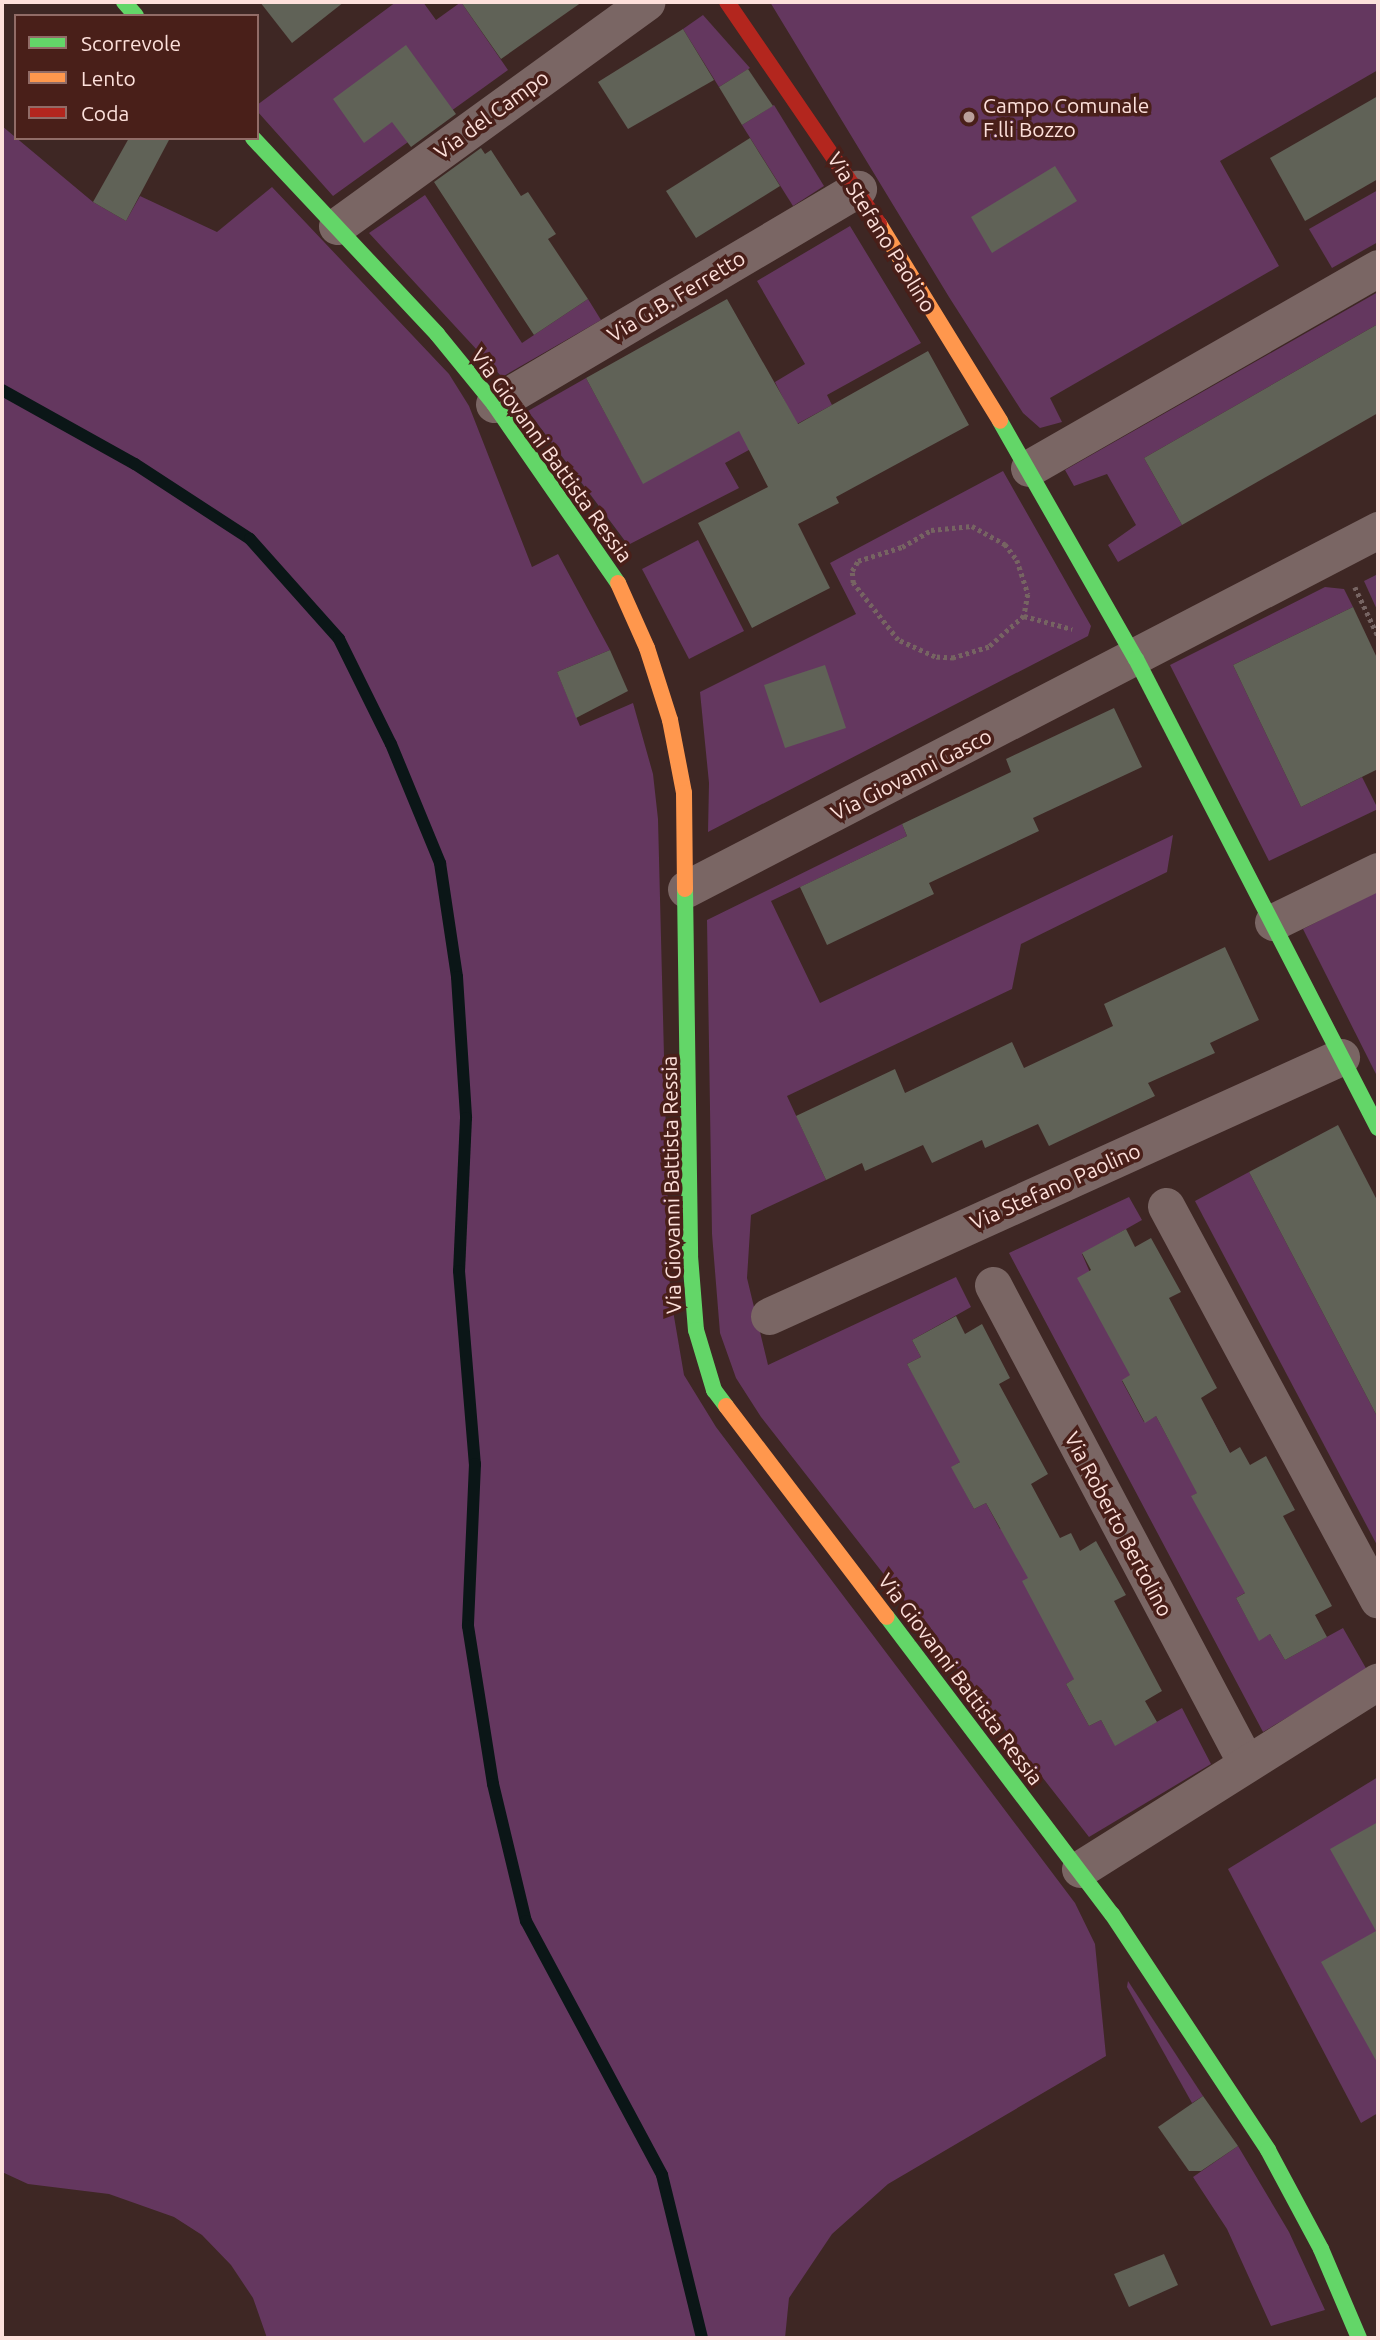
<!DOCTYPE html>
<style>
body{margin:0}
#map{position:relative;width:1380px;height:2340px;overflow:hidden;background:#3e2724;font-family:Ubuntu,sans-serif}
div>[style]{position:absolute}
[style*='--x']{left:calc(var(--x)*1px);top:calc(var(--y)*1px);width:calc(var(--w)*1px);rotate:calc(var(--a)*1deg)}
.green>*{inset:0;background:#64375f}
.stream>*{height:12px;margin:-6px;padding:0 6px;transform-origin:6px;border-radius:6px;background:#0b1617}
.building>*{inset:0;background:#606257}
.path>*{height:4.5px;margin-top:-2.25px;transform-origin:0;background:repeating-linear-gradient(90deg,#766462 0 3.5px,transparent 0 7px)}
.street>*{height:37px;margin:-18.5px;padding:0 18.5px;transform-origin:18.5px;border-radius:18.5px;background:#7a6664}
.fast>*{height:16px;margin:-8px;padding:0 8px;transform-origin:8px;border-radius:8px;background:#63d668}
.slow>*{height:16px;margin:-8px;padding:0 8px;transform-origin:8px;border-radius:8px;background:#ff974d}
.jam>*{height:16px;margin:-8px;padding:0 8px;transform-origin:8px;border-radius:8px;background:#b3261e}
.dots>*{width:19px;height:19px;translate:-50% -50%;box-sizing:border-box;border:4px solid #491f19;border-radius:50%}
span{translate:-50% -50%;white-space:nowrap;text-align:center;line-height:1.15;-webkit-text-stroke:7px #491f19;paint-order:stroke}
.poi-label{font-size:21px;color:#fde0db}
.left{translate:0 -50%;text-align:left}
.street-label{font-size:21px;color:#fde0db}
.frame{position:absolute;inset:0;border:4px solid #fde0db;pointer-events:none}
.legend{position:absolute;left:14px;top:14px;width:245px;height:126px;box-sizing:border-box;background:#491f19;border:2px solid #916c67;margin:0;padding:9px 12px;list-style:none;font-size:21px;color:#fde0db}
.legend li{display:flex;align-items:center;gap:14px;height:35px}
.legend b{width:35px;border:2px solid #916c67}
</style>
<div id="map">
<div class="green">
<div style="clip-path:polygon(396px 2px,423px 2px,436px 20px,461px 2px,508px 70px,333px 196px,257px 111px,257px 105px)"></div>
<div style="clip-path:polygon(770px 2px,1378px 2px,1378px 70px,1220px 161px,1279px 266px,1050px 398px,1062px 422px,1040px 428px,1023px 413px,949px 297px)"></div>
<div style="clip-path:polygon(703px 15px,750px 68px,719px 87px,683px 29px)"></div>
<div style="clip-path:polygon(774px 105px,824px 186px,793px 206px,742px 125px)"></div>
<div style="clip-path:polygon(2px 126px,93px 202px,126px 221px,140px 196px,217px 232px,272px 187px,449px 374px,469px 406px,532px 567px,558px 554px,610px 650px,557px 672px,580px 726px,633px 703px,653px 774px,658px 819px,670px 1293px,684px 1375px,716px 1427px,1075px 1903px,1095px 1944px,1106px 2056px,888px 2184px,832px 2234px,789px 2298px,785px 2338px,267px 2338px,253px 2298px,231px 2265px,202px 2235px,174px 2217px,109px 2194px,28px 2184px,2px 2172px)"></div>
<div style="clip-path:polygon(1378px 190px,1378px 242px,1332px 268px,1309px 229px)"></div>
<div style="clip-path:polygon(425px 195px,522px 343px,588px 299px,601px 320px,502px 377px,369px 233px)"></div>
<div style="clip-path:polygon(850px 226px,921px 343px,827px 395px,832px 405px,725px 463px,739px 488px,628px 545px,528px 411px,586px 378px,643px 483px,786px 404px,775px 382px,805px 364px,757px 281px)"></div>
<div style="clip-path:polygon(1378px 292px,1378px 324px,1144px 458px,1182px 525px,1118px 562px,1108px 545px,1136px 525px,1107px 474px,1074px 486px,1065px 470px)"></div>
<div style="clip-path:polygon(1003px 471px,1091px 626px,1088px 636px,708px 832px,709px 783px,700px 692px,856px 614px,830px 563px)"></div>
<div style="clip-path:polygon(698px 540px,744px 631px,689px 659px,642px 569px)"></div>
<div style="clip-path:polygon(1378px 574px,1378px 612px,1364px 581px)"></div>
<div style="clip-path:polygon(1325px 587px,1344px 589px,1353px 607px,1233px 665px,1301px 807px,1362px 777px,1378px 809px,1269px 861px,1170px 665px)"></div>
<div style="clip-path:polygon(902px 824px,907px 836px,771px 901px,820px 1003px,1173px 835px,1167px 872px,1021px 944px,1012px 989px,787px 1096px,826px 1180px,751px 1215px,747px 1278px,768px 1365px,956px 1277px,971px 1307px,912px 1340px,921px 1357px,907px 1364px,963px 1460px,952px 1467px,974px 1509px,986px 1503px,1000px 1529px,1042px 1505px,1078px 1677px,1066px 1684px,1089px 1726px,1101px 1720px,1115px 1745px,1182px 1708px,1211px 1764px,1089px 1837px,761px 1417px,736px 1378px,720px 1333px,712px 1234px,707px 920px)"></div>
<div style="clip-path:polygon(1378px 891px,1378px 1078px,1303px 929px)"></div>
<div style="clip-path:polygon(1249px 1172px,1378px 1418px,1378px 1547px,1195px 1201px)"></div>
<div style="clip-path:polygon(1129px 1197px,1142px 1220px,1082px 1254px,1134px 1374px,1122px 1381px,1144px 1422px,1156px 1416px,1170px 1442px,1212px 1419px,1230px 1453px,1206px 1488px,1192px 1496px,1248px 1591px,1236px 1598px,1259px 1640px,1270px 1634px,1285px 1660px,1343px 1628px,1367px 1670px,1263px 1732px,1009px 1253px)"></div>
<div style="clip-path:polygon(1378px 1777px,1378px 2113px,1361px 2123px,1228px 1869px)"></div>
<div style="clip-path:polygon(1128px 1981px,1203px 2096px,1192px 2103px,1127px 1987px)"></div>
<div style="clip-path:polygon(1238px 2146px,1289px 2232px,1325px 2310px,1271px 2326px,1227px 2229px,1193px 2177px)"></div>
</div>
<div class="stream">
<div style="--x:2;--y:390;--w:152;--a:29.1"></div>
<div style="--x:135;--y:464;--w:137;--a:33.1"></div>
<div style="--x:250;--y:539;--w:134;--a:48.3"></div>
<div style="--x:339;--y:639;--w:117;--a:63.7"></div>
<div style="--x:391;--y:744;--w:129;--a:67.6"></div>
<div style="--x:440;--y:863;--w:115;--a:81.5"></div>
<div style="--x:457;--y:977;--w:141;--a:86.3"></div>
<div style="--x:466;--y:1118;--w:153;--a:92.6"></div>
<div style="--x:459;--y:1271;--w:194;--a:85.3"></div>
<div style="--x:475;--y:1464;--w:162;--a:92.5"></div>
<div style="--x:468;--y:1626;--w:160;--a:81"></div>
<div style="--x:493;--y:1784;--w:141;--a:76.5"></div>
<div style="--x:526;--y:1921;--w:288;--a:61.8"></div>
<div style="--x:662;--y:2175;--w:168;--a:76.2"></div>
</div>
<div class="building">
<div style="clip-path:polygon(260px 2px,344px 2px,292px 43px)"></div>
<div style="clip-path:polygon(461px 2px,582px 2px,501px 59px)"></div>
<div style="clip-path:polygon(683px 29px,714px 80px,628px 129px,598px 82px)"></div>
<div style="clip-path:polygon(406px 45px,456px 114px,411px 147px,392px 122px,364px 143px,333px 99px)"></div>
<div style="clip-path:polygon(748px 69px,773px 106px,742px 125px,719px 87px)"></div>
<div style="clip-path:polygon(1378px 96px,1378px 179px,1305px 221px,1270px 158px)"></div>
<div style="clip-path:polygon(129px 138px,170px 138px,126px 221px,93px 202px)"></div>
<div style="clip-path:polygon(750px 138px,780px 186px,696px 238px,666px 191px)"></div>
<div style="clip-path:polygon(481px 148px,485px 154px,491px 150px,521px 196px,528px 192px,556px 234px,548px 239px,588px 299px,534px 335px,434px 182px)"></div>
<div style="clip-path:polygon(1055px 166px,1077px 201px,992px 253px,971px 217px)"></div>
<div style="clip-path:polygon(727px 299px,798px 424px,928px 351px,969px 425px,836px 497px,839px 503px,798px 524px,830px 588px,752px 628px,698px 523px,768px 487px,739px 431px,643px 484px,586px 378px)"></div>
<div style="clip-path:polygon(1378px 324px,1378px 413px,1182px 525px,1144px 458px)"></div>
<div style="clip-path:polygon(1353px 607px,1378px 660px,1378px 769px,1301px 807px,1233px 665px)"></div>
<div style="clip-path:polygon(610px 650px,628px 691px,576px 718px,557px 672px)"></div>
<div style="clip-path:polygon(825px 665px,846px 728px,785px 748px,764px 685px)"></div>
<div style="clip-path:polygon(1114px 708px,1142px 767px,1033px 818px,1039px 831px,929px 883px,934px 894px,827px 945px,800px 887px,907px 836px,902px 824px,1011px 772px,1006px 759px)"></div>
<div style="clip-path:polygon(1225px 947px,1259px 1020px,1210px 1043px,1215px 1053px,1148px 1083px,1155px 1096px,1049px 1146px,1038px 1124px,985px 1148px,982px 1140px,932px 1163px,923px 1145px,865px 1171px,862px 1163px,826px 1180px,796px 1116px,895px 1069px,905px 1093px,1012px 1042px,1024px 1068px,1113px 1026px,1104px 1004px)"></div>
<div style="clip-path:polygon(1338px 1125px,1378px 1202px,1378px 1418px,1249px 1172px)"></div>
<div style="clip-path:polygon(1126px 1229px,1135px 1247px,1151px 1238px,1181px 1292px,1169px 1298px,1217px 1388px,1201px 1398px,1230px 1453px,1240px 1447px,1250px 1465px,1266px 1456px,1295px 1510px,1283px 1516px,1332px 1606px,1315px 1615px,1327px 1637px,1285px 1660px,1270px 1634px,1259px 1641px,1236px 1598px,1245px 1593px,1191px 1496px,1197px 1493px,1156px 1416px,1145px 1423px,1122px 1380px,1130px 1375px,1077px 1278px,1091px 1270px,1082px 1253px)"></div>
<div style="clip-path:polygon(956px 1316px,965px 1334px,982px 1324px,1010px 1378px,999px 1384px,1048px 1474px,1031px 1484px,1060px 1538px,1071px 1533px,1080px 1551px,1096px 1541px,1126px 1595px,1114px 1601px,1162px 1691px,1145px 1701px,1157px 1722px,1115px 1746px,1101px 1720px,1089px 1726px,1066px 1684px,1074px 1679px,1022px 1581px,1028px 1578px,986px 1503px,974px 1509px,951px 1467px,960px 1462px,907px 1364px,921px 1357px,912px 1340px)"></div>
<div style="clip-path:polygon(1378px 1822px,1378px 2064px,1321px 1962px,1376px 1931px,1330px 1849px)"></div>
<div style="clip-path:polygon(1203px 2096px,1238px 2146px,1201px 2171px,1189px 2171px,1158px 2127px)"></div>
<div style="clip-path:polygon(1164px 2254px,1178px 2285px,1129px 2307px,1114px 2274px)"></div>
</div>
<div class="path">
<div style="--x:1355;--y:587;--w:54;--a:64.9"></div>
<div style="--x:1024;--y:616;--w:47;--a:138.5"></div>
<div style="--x:989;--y:647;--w:37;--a:163"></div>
<div style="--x:954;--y:658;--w:19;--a:-177"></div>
<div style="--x:935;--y:657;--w:41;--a:-155.3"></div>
<div style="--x:898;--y:640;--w:73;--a:-128.3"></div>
<div style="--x:853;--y:583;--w:12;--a:-95"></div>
<div style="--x:852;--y:571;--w:12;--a:-59"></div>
<div style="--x:858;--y:561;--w:46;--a:-17.7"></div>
<div style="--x:902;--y:547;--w:34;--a:-30"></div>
<div style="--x:931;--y:530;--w:41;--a:-5.6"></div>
<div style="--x:972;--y:526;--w:38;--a:29"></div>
<div style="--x:1005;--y:544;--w:20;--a:53"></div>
<div style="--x:1017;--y:560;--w:36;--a:72"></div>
<div style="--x:1028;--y:594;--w:22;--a:100"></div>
<div style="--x:1024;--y:616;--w:50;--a:15.2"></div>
</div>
<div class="street">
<div style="--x:337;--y:226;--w:382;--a:-35.9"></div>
<div style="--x:494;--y:404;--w:423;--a:-30.6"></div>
<div style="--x:1029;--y:468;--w:402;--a:-29.8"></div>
<div style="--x:686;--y:889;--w:780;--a:-27.42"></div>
<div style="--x:1273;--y:922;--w:117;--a:-25.9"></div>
<div style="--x:1166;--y:1206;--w:447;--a:61.7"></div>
<div style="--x:993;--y:1285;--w:541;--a:62.11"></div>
<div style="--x:769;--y:1316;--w:628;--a:-24.36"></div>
<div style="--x:1080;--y:1869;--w:352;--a:-32.2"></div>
</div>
<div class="fast">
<div style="--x:124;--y:2;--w:18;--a:49"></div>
<div style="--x:253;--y:138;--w:269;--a:46.8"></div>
<div style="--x:437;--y:334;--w:90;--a:50.8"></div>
<div style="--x:494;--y:404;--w:218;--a:55.3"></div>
<div style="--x:1000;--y:421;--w:274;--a:60.3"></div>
<div style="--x:1136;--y:659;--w:528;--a:62.71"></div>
<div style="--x:685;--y:889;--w:367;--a:89.2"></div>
<div style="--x:690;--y:1256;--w:74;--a:85.4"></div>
<div style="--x:696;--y:1330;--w:63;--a:73.3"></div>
<div style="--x:714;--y:1390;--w:20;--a:53"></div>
<div style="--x:887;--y:1617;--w:373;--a:52.9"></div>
<div style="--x:1112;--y:1914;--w:283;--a:56.5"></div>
<div style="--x:1268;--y:2150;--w:112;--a:61.8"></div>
<div style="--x:1321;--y:2249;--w:97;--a:66.9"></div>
</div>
<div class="slow">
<div style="--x:879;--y:224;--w:231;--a:58.4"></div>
<div style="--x:618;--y:583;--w:71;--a:66"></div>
<div style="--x:647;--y:648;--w:76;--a:72.3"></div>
<div style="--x:670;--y:720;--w:74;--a:79.1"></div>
<div style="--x:684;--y:793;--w:96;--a:89.4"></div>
<div style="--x:726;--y:1406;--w:265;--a:52.7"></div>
</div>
<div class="jam">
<div style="--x:727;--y:2;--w:269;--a:55.6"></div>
</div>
<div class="dots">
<div style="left:969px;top:117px;background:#ba9f9b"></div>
</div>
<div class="poi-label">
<span class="left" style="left:983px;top:117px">Campo Comunale<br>F.lli Bozzo</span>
</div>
<div class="street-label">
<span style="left:491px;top:114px;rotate:-36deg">Via del Campo</span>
<span style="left:882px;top:232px;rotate:58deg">Via Stefano Paolino</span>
<span style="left:676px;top:296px;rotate:-31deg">Via G.B. Ferretto</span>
<span style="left:552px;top:455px;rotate:54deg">Via Giovanni Battista Ressia</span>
<span style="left:911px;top:774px;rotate:-27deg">Via Giovanni Gasco</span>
<span style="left:671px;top:1185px;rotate:-91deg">Via Giovanni Battista Ressia</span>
<span style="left:1055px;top:1186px;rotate:-24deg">Via Stefano Paolino</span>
<span style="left:1119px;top:1524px;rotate:62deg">Via Roberto Bertolino</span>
<span style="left:961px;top:1679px;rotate:53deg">Via Giovanni Battista Ressia</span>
</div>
<div class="frame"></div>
<ul class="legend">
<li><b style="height:9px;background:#63d668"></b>Scorrevole</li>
<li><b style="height:9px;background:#ff974d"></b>Lento</li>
<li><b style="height:9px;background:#b3261e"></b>Coda</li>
</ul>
</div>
